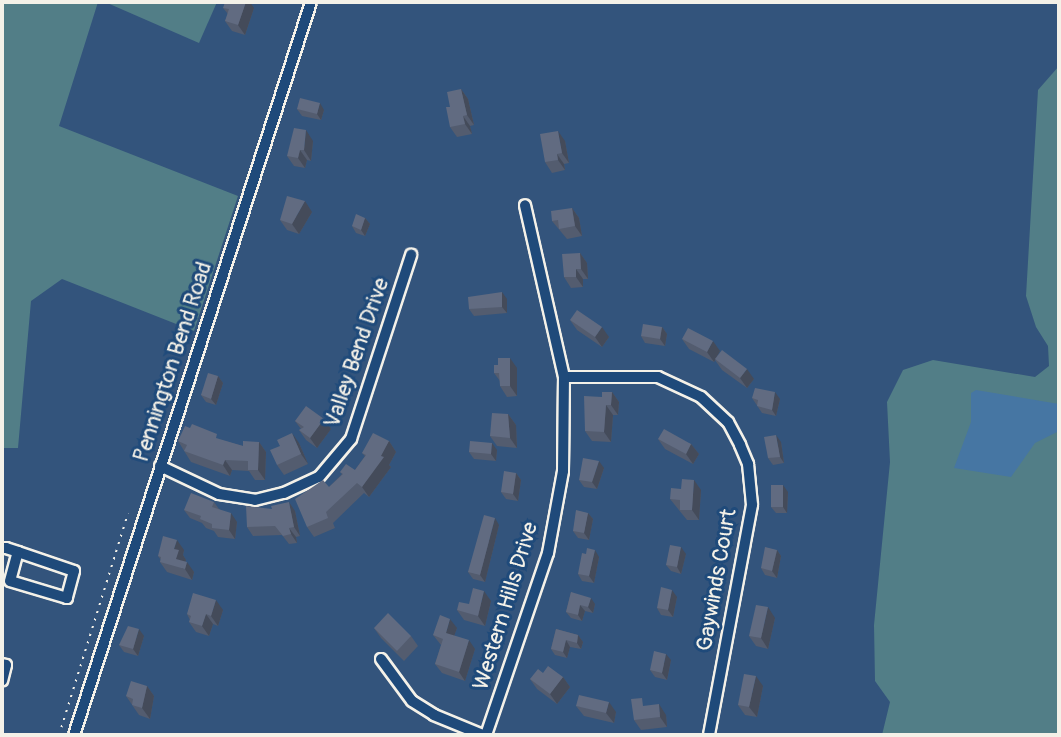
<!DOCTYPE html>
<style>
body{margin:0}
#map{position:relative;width:1061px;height:737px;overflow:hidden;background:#33547c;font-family:Pangolin,sans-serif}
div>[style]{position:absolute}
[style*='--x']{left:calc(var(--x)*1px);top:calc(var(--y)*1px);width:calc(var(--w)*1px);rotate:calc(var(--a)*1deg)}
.green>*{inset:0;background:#527e87}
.water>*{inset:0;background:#4676a3}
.path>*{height:2px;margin-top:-1px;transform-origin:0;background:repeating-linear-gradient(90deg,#f4f1e8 0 2px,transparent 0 8px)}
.roads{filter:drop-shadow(2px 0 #f4f1e8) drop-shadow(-2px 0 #f4f1e8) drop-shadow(0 2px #f4f1e8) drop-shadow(0 -2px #f4f1e8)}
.minor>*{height:10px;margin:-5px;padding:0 5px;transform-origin:5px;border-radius:5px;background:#1f4a7a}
.wall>*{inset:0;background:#535c6f}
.shaded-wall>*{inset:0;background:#444b5a}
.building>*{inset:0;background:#616b81}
span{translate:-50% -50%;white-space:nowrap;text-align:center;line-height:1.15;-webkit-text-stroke:6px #1f4a7a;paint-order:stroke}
.street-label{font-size:22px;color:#f4f1e8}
.frame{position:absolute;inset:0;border:4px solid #f4f1e8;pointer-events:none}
</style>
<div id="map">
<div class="green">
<div style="clip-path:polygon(2px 2px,98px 2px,59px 126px,238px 196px,194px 331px,62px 279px,31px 301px,18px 448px,2px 448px)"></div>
<div style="clip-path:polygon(105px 2px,217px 2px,199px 43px)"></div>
<div style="clip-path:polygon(1059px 66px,1059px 735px,882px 735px,890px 702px,875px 681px,874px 625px,890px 462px,887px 402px,903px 370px,933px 360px,1035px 377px,1049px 366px,1048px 346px,1036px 327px,1026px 296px,1038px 90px)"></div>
</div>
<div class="water">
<div style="clip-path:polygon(976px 390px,1059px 404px,1059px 431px,1035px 443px,1011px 477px,954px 468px,971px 422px,971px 393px)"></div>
</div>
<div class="path">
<div style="--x:59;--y:735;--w:232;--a:-72.7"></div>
</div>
<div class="roads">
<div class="minor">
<div style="--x:564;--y:377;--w:94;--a:0"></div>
<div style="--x:658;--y:377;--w:47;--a:24.9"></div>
<div style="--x:701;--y:397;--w:37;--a:43"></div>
<div style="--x:728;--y:422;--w:26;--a:62"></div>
<div style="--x:740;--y:445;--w:21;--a:67"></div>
<div style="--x:748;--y:464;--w:41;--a:84.4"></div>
<div style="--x:752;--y:505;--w:234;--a:100.6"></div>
<div style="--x:160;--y:466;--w:65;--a:25.4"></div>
<div style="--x:219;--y:494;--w:36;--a:9"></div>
<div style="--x:255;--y:500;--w:30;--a:-14"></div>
<div style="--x:284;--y:493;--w:38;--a:-25"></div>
<div style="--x:319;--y:477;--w:50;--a:-49.9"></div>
<div style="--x:351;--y:439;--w:194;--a:-71.9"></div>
<div style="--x:2;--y:548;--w:4;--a:0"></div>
<div style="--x:6;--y:548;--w:13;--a:18"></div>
<div style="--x:18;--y:552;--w:59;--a:18.7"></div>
<div style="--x:74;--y:571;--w:28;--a:105"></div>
<div style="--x:67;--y:598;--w:59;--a:-163.4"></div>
<div style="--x:10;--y:581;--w:30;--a:-75"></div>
<div style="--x:381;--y:659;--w:52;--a:53.6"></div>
<div style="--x:412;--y:701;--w:26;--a:32"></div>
<div style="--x:434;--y:715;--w:53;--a:22.2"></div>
<div style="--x:2;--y:664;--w:4;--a:14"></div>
<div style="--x:6;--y:665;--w:16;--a:104"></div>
<div style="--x:74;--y:735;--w:770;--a:-72.08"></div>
<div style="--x:486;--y:735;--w:192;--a:-71.2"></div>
<div style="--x:548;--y:553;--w:83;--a:-79.6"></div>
<div style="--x:563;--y:471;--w:94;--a:-89.4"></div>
<div style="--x:564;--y:377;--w:176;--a:-102.8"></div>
</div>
</div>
<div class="wall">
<div style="clip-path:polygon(223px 8px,254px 8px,245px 35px,232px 31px,225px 21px,228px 14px)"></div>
<div style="clip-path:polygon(461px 89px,468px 99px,474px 125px,470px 126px,472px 134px,457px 137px,450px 127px,450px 107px)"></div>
<div style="clip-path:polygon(297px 109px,324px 110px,321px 120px,302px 116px)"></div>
<div style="clip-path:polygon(313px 141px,311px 161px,307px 160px,305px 168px,294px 166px,287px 156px)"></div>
<div style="clip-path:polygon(565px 141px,569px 163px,564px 164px,565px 170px,552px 173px,545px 162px)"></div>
<div style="clip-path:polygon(572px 208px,579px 218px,582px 236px,567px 239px,552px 221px)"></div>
<div style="clip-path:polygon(312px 212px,299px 234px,287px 230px,280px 220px)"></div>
<div style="clip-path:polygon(365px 218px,370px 224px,365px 236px,356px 233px,352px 226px)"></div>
<div style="clip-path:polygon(580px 253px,587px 263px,588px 279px,583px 279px,583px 287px,571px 288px,564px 277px)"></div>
<div style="clip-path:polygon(507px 299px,507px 313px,474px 316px,469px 309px)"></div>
<div style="clip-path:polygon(570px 320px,609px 337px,602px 347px,577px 330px)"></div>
<div style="clip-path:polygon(662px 327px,667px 334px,665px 346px,645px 343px,641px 336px)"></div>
<div style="clip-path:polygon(682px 339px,720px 351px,716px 358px,754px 379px,747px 388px,722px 370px,715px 360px,714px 362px,689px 349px)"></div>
<div style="clip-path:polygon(517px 368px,517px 396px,507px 397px,500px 386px,500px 381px,494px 373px)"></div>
<div style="clip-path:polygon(218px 376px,223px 383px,216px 405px,206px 402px,201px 395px)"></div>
<div style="clip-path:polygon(612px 392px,619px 402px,618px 415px,613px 415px,611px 442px,592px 441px,585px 431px,602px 397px)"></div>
<div style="clip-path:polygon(752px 398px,780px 399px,776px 416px,762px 413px)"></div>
<div style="clip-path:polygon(508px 414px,516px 425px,517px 448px,497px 446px,490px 436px)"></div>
<div style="clip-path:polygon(324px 419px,331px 429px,317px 448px,306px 440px,299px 430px,301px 429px,295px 421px)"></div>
<div style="clip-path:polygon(658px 439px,691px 444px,699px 454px,693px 464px,665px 449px)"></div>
<div style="clip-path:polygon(221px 440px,243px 446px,259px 442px,266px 452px,265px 480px,255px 480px,249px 471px,232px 470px,230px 476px,191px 462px,178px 441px)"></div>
<div style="clip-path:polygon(389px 441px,396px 452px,389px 465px,391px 467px,369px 497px,364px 493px,333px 523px,335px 528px,314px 537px,307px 527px,329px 487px,342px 474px,340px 472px,355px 470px,365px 456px,362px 453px)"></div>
<div style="clip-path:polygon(781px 442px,784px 463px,773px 465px,768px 458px)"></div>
<div style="clip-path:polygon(299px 443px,308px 464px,284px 475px,277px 465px)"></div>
<div style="clip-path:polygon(497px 450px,496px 461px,474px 459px,469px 452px)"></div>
<div style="clip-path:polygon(604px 468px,597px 489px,584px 487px,579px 480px)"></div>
<div style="clip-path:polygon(516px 473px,521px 480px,518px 501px,506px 499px,501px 492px)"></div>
<div style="clip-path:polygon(701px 490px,699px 520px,687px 520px,670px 499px)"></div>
<div style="clip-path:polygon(788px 492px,787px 513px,776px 513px,771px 507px)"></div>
<div style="clip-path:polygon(214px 502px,219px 509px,237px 522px,235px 539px,218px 537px,214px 531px,206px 528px,202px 523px,190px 518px,184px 510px)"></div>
<div style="clip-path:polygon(295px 511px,300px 536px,296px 537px,297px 543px,289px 544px,282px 535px,253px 536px,247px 527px)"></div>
<div style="clip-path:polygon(588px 513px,593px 519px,589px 540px,578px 538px,573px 531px)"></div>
<div style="clip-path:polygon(499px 525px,485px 582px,473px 579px,468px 572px)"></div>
<div style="clip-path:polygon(184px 550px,183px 555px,186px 560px,185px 562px,194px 572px,192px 580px,167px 572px,160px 562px,161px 560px,158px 556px)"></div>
<div style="clip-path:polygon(777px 550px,781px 556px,777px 578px,765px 575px,761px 568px)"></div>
<div style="clip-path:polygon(686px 554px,681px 574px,671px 571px,666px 565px)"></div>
<div style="clip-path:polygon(599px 557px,594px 583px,582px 581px,578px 574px)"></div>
<div style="clip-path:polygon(571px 592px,595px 604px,593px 613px,585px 611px,582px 621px,571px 618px,566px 612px)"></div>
<div style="clip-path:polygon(677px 597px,673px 617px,661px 615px,657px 608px)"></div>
<div style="clip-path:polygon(491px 601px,485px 626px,464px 620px,457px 610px,469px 604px)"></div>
<div style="clip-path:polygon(223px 610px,218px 626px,213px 624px,209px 636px,196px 632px,189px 622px,190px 620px,187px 614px)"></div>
<div style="clip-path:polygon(775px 618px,768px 649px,756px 646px,749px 636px)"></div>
<div style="clip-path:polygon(374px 628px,411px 636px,418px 646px,404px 661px,381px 638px)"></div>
<div style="clip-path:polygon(457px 628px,454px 636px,475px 649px,465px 681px,442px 673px,435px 664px,441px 645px,433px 635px)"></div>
<div style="clip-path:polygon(556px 629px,578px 635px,583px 642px,581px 649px,570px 647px,567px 658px,555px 655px,551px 649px)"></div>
<div style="clip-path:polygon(144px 636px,138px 656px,124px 652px,119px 645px)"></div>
<div style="clip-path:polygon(671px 660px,667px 680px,655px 677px,650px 670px)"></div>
<div style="clip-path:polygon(543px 673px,563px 677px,570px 687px,557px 704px,537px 689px,530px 679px)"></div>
<div style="clip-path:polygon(147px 686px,154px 696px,150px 719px,139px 715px,126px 696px)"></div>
<div style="clip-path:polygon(763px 686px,757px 717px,745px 715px,738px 705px)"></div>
<div style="clip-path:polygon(576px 706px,616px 712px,614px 723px,584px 716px)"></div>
<div style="clip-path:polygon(648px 706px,666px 715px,667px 727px,641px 730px,634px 720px)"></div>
</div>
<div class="shaded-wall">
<div style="clip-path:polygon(246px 2px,250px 2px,254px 8px,245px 35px,238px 25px)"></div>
<div style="clip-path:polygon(461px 89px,468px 99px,474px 125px,467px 115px)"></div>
<div style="clip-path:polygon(320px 103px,324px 110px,321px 120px,317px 114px)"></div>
<div style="clip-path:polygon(463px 116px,470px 126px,472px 134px,465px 124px)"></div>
<div style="clip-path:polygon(306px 130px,313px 141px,311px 161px,304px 150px)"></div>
<div style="clip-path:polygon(558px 131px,565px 141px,569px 163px,562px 153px)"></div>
<div style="clip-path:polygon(300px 150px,307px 160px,305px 168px,298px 158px)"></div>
<div style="clip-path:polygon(557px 154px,564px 164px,565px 170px,558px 160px)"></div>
<div style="clip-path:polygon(305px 201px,312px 212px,299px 234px,292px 224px)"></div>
<div style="clip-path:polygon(572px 208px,579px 218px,582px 236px,575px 226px)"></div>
<div style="clip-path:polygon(365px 218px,370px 224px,365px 236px,361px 230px)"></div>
<div style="clip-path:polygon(580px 253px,587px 263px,588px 279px,581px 269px)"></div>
<div style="clip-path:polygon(576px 269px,583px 279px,583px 287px,576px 277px)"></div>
<div style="clip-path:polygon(502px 292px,507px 299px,507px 313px,502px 307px)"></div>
<div style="clip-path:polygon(602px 327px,609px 337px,602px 347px,595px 337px)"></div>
<div style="clip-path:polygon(662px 327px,667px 334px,665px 346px,660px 339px)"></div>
<div style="clip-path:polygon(713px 341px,720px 351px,714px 362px,707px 352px)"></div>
<div style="clip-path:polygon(510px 358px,517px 368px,517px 396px,510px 386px)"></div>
<div style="clip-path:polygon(747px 369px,754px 379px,747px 388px,740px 378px)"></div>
<div style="clip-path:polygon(218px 376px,223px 383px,216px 405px,211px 399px)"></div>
<div style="clip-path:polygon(612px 392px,619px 402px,618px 415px,611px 405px)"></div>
<div style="clip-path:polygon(775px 392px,780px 399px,776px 416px,772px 410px)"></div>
<div style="clip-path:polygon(606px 405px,613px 415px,611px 442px,604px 432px)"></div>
<div style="clip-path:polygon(508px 414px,516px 425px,517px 448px,510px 438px)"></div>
<div style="clip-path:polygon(324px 419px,331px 429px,317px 448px,310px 438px)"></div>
<div style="clip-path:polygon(292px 433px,299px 443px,308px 464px,301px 454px)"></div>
<div style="clip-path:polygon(776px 435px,781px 442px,784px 463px,780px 457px)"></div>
<div style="clip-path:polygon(389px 441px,396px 452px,389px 465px,391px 467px,369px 497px,362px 487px)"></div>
<div style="clip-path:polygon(259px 442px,266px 452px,265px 480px,258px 470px)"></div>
<div style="clip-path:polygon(492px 443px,497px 450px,496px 461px,491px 454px)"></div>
<div style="clip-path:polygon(691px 444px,699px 454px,693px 464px,686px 454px)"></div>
<div style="clip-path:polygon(225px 460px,232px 470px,230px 476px,223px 465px)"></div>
<div style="clip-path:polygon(599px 461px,604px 468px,597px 489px,592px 482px)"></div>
<div style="clip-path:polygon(516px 473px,521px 480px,518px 501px,513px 494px)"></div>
<div style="clip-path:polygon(694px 480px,701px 490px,699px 520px,692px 510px)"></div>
<div style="clip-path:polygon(783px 485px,788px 492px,787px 513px,783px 507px)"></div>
<div style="clip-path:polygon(289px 502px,295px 511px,300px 536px,294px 527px)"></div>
<div style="clip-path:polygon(231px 513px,237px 522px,235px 539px,229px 530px)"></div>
<div style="clip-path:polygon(588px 513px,593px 519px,589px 540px,584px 533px)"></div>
<div style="clip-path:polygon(495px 518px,499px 525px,485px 582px,480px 575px)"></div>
<div style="clip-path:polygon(289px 528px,296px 537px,297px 543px,291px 534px)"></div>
<div style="clip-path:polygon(177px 540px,184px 550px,183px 555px,186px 560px,183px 569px,176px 559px,174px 549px)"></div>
<div style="clip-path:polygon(681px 547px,686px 554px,681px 574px,677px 567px)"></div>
<div style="clip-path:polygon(595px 550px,599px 557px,594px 583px,589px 576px)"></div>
<div style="clip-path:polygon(777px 550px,781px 556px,777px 578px,772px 571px)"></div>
<div style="clip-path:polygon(187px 562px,194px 572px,192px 580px,185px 569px)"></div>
<div style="clip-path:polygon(672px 590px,677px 597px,673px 617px,668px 610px)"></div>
<div style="clip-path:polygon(484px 591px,491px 601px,485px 626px,478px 616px)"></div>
<div style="clip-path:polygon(591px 598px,595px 604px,593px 613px,588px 607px)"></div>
<div style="clip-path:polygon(216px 600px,223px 610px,218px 626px,211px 616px)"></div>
<div style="clip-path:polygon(580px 605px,585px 611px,582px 621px,578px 615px)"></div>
<div style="clip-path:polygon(768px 607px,775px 618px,768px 649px,761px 638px)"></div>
<div style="clip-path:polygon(206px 614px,213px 624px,209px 636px,202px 626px)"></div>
<div style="clip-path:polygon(450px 619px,457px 628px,452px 642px,446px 633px)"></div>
<div style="clip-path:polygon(139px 629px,144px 636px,138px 656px,133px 649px)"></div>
<div style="clip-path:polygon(578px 635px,583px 642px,581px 649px,577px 643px)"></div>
<div style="clip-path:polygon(469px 640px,475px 649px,465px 681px,459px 672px)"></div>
<div style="clip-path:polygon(566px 640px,570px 647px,567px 658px,563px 652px)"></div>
<div style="clip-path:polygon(666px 654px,671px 660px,667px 680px,662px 673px)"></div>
<div style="clip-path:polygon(756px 676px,763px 686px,757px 717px,749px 707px)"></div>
<div style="clip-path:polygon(563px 677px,570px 687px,557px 704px,550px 694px)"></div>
<div style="clip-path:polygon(147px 686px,154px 696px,150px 719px,142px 708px)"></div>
<div style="clip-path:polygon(609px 702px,616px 712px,614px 723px,606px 713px)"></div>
<div style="clip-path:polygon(659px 704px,666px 715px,667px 727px,660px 717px)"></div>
</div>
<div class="building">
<div style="clip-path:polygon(225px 2px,246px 2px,238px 25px,225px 21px,229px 9px,223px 8px)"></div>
<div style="clip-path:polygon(461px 89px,467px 115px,463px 116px,465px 124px,450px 127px,446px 107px,450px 107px,447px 92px)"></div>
<div style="clip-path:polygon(300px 98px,320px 103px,317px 114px,297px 109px)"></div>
<div style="clip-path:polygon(294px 128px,306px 130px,304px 150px,300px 150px,298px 158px,287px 156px)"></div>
<div style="clip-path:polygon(558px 131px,562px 153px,557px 154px,558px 160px,545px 162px,540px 134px)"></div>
<div style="clip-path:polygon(287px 196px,305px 201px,292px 224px,280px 220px)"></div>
<div style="clip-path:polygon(572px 208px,575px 226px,559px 229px,558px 220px,552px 221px,551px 211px)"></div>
<div style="clip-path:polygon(356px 214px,365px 218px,361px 230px,352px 226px)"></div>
<div style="clip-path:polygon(580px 253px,581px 269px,576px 269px,576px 277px,564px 277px,562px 254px)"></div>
<div style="clip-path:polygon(502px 292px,502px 307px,469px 309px,468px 297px)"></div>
<div style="clip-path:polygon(577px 310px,602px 327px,595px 337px,570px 320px)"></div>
<div style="clip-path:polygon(643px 324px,662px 327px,660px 339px,641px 336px)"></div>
<div style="clip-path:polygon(688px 328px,713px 341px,707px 352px,682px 339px)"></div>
<div style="clip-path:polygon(722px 350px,747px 369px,740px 378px,715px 359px)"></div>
<div style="clip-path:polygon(498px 358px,510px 358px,510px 386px,500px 386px,499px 373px,494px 373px,494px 365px,498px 365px)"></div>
<div style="clip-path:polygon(208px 373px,218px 376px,211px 399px,201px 395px)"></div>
<div style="clip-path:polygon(755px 388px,775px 392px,772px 410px,757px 406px,758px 400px,752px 398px)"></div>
<div style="clip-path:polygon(602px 392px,612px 392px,611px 405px,606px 405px,604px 432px,585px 431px,584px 396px,602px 397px)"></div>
<div style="clip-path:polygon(306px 406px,324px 419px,310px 438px,299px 430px,304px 427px,295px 421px)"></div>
<div style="clip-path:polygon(492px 413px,508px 414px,510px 438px,490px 436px)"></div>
<div style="clip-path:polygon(192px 424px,217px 434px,216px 438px,243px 446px,243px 441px,259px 442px,258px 470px,248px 470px,248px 461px,225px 460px,223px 465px,184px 451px,187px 445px,178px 441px,185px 426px,190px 428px)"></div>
<div style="clip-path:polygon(664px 429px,691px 444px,686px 454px,658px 439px)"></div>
<div style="clip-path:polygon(292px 433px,301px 454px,277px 465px,270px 450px,280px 446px,277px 440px)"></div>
<div style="clip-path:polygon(373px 433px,389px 441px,381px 456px,384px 457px,362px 487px,357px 483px,326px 512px,328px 518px,307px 527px,295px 499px,323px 480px,329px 487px,343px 474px,340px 472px,346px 464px,355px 470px,366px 455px,362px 453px)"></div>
<div style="clip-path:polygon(776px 435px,780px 457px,768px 458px,764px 437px)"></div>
<div style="clip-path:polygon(470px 441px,492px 443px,491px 454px,469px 452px)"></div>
<div style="clip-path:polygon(583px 458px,599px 461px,592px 482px,579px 480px)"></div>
<div style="clip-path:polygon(504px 471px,516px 473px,513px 494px,501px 492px)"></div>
<div style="clip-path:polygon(682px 479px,694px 480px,692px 510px,680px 510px,680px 500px,670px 499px,671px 488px,681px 489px)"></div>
<div style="clip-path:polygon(771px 485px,783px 485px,783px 507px,771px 507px)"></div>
<div style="clip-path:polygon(191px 493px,214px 502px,212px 507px,231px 513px,229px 530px,212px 528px,212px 524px,200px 519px,201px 516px,184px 510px)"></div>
<div style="clip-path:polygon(289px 502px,294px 527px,289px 528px,291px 534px,283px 536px,275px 526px,247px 527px,246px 506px,272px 509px,271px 506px)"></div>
<div style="clip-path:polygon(576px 510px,588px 513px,584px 533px,573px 531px)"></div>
<div style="clip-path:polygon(484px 515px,495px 518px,480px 575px,468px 572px)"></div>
<div style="clip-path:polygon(163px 536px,177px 540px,174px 549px,179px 550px,176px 559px,187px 562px,185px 569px,160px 562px,161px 557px,158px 556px)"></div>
<div style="clip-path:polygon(670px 545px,681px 547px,677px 567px,666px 565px)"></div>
<div style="clip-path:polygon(765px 547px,777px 550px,772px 571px,761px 568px)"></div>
<div style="clip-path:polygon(587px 548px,595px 550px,589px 576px,578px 574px,582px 553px,586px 554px)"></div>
<div style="clip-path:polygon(661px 587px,672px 590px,668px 610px,657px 608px)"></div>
<div style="clip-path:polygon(473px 588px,484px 591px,478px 616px,457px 610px,459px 602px,469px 604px)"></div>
<div style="clip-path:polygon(571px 592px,591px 598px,588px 607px,580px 605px,578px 615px,566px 612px)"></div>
<div style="clip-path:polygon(193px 593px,216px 600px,211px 616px,206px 614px,202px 626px,189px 622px,191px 616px,187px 614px)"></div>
<div style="clip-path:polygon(756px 605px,768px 607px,761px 638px,749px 636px)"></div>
<div style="clip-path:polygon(388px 613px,411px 636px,397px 651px,374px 628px)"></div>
<div style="clip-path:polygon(440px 615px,450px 619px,446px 633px,469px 640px,459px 672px,435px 664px,443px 639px,433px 635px)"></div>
<div style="clip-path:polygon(128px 626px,139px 629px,133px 649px,119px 645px)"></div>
<div style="clip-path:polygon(556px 629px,578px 635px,577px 643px,566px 640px,563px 652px,551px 649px)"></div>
<div style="clip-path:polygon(654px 651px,666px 654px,662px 673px,650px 670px)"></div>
<div style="clip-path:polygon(548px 666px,563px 677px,550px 694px,530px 679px,538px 669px,543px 673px)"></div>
<div style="clip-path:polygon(744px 674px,756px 676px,749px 707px,738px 705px)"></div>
<div style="clip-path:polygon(131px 681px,147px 686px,142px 708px,132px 705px,133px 699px,126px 696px)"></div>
<div style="clip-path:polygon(579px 695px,609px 702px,606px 713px,576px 706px)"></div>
<div style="clip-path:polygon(642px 698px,643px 706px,659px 704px,660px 717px,634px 720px,631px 699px)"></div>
</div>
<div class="street-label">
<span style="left:357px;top:353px;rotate:-71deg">Valley Bend Drive</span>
<span style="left:173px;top:362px;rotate:-72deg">Pennington Bend Road</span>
<span style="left:717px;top:580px;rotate:-80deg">Gaywinds Court</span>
<span style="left:506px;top:606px;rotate:-73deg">Western Hills Drive</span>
</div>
<div class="frame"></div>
</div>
